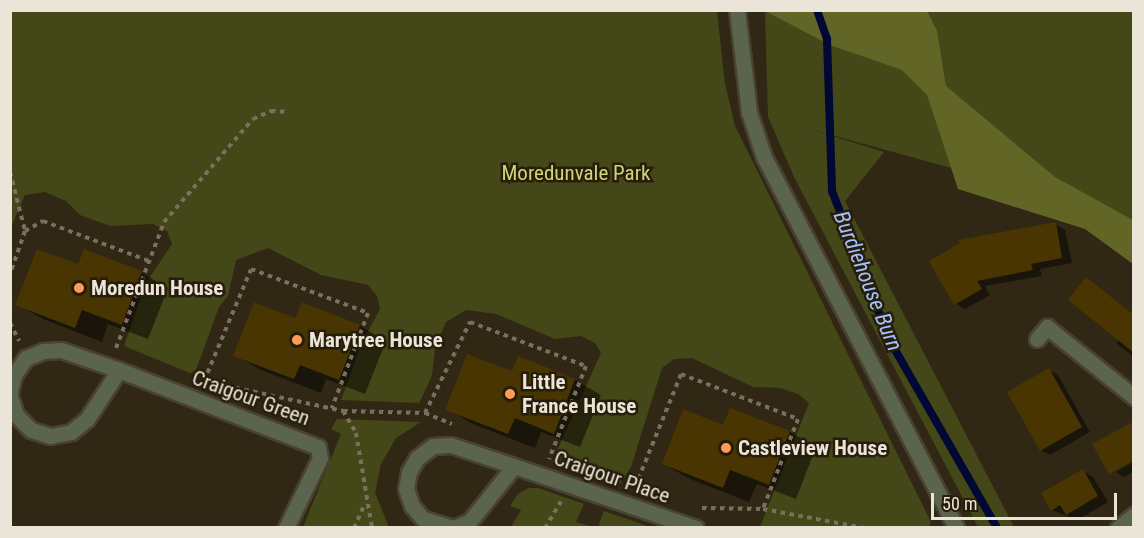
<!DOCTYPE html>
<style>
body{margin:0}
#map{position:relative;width:1144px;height:538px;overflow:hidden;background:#302814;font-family:"Roboto Condensed",sans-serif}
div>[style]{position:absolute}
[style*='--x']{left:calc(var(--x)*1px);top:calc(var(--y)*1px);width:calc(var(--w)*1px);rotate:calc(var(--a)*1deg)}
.green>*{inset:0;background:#444717}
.forest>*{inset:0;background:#616525}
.shadow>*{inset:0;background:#0007}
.stream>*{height:8px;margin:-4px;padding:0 4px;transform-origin:4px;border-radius:4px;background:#010833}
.building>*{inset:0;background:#483501}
.path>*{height:4px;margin-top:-2px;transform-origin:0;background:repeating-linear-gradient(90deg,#787160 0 4.5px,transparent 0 9px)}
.roads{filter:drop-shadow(2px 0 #4a4230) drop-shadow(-2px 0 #4a4230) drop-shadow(0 2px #4a4230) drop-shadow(0 -2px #4a4230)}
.street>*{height:15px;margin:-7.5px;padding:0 7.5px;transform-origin:7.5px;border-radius:7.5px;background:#5b644c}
.dots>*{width:16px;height:16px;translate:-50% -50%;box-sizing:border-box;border:3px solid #261e0a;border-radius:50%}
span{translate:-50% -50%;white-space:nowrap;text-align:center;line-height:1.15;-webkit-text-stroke:5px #261e0a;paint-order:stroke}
.park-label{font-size:21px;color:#cfd679}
.poi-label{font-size:21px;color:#ebe5d9;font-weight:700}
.left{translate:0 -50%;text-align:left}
.street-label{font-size:21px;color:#ebe5d9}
.water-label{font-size:22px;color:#a3c1fe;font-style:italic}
.frame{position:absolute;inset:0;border:12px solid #ebe5d9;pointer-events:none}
.scale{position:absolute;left:931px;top:493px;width:186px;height:27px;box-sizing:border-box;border:3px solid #ebe5d9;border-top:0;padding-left:8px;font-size:18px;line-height:21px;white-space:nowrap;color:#ebe5d9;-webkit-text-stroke:4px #261e0a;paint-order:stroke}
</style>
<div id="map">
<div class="green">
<div style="clip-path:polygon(11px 10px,717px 11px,725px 84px,735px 126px,931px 522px,929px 527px,760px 527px,809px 403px,798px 394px,780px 388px,753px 387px,692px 358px,674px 359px,662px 368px,631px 467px,621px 483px,614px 484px,552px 462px,601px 353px,595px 343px,581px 336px,555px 339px,496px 314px,466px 310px,446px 322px,435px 348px,432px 376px,419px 403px,341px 400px,361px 345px,380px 309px,377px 296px,368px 285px,321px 275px,268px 248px,236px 260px,228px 296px,219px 307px,196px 370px,190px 373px,124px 346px,146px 283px,172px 244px,167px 231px,153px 224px,110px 226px,80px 215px,66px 201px,45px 192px,25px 195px,11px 227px)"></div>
<div style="clip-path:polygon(765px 11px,1133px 11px,1133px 260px,1045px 194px,810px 129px,884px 152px,845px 201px,1014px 527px,978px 527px,795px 179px,768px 117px)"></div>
<div style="clip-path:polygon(337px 419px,421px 422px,396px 438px,381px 464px,375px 493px,389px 527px,303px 527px,341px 434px,331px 429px)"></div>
<div style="clip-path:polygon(528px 488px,538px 488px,584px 504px,576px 522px,592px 527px,511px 527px,521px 510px,510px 506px,518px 494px)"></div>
<div style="clip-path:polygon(604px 511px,650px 527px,598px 527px)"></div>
</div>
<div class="forest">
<div style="clip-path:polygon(765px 11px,927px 11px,937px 31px,946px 86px,1055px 177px,1133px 220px,1133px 264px,1085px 229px,958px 189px,927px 95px,902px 70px,830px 45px)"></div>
</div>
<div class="shadow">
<div style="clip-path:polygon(1055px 224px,1065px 230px,1072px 263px,1040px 269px,1042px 276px,985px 286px,990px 295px,965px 309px,955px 303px,932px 261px)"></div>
<div style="clip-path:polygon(84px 251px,142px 273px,168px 288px,148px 339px,108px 324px,102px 342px,43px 319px,17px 304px,79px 266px)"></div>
<div style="clip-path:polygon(1087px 279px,1134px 315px,1134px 357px,1116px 343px,1119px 340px)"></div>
<div style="clip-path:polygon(302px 304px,360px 326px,386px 341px,365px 394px,326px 379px,321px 393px,261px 370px,235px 355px,296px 320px)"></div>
<div style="clip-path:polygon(519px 358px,575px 380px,601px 395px,580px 447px,541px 432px,535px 448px,473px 424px,447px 409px,512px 373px)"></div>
<div style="clip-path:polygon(1049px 370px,1058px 375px,1090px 432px,1050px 455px,1041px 450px)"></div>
<div style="clip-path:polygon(731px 409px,790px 432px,816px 447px,796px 499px,757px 484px,749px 502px,690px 479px,664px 464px,724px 427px)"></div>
<div style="clip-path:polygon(1134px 462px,1134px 471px,1124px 477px,1116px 472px)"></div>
<div style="clip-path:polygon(1083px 471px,1093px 477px,1108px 502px,1077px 520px,1052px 510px)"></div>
</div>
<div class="stream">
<div style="--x:817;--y:10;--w:31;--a:71"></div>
<div style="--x:827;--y:39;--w:152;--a:88.1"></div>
<div style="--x:832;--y:191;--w:161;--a:68.9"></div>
<div style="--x:890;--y:341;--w:215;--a:60.2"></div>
</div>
<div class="building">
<div style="clip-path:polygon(1056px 222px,1062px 258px,1031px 264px,1033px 270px,977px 281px,982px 289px,954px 305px,929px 261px,960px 243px,958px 240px)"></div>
<div style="clip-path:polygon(37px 249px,78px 264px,84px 249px,142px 271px,122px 325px,82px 310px,75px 328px,15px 305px)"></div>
<div style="clip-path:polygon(1086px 277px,1134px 315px,1134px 353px,1068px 300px)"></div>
<div style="clip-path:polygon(254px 302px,295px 318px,302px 302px,360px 325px,339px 380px,300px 365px,294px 379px,233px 356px)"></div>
<div style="clip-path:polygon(467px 354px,512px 371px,518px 356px,575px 379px,554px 434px,515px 418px,508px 434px,445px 410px)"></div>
<div style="clip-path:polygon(1049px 368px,1082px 427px,1040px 451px,1007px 392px)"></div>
<div style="clip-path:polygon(730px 408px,790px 431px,769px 485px,730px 470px,723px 488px,662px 464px,683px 409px,723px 425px)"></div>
<div style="clip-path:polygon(1134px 421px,1134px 460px,1109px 474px,1092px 444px)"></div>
<div style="clip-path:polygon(1083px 469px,1098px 496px,1066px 515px,1060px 505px,1051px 511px,1041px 493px)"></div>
</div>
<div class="path">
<div style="--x:10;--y:172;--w:61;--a:75.7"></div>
<div style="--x:25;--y:231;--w:46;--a:109.2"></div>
<div style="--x:25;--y:231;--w:21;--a:-29"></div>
<div style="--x:43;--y:221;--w:113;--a:20.7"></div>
<div style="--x:10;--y:323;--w:20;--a:63"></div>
<div style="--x:116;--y:348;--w:135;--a:-69.1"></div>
<div style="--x:164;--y:222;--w:136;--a:-49.2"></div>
<div style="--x:253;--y:119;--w:20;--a:-24"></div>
<div style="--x:271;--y:111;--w:18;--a:3"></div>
<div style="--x:204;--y:381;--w:121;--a:-67.2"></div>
<div style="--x:251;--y:269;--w:125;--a:20.6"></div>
<div style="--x:368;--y:313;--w:102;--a:110.8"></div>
<div style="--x:209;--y:382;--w:137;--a:12.2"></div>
<div style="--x:343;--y:411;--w:82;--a:1.4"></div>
<div style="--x:425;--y:413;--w:29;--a:22"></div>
<div style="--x:343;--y:411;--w:26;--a:59"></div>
<div style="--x:356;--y:433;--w:96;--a:80.4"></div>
<div style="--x:425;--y:413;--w:102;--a:-63.7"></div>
<div style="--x:470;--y:322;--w:124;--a:20.8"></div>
<div style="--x:586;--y:366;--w:100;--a:111.7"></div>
<div style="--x:635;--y:487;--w:122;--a:-67.8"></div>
<div style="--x:681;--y:374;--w:125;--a:21"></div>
<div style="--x:798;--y:419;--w:97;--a:111.3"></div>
<div style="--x:702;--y:508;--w:61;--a:0.9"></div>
<div style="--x:763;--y:509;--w:104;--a:10.6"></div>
<div style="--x:354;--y:528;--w:27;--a:-66"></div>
<div style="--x:545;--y:528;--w:31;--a:-59"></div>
</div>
<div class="roads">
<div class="street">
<div style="--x:737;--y:10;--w:103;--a:83.3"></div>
<div style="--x:749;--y:112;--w:47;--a:71.6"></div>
<div style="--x:764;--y:157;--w:418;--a:62.6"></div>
<div style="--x:1037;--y:339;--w:16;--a:-50"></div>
<div style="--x:1047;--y:327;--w:112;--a:38.8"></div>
<div style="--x:119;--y:370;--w:213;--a:21.2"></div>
<div style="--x:318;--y:447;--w:11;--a:80"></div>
<div style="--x:320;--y:458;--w:78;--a:115.9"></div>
<div style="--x:10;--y:392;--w:17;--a:-77"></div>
<div style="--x:14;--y:375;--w:21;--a:-55"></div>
<div style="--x:26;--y:358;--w:18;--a:-22"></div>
<div style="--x:43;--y:351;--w:18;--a:-3"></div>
<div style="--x:61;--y:350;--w:61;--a:19"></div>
<div style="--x:119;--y:370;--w:59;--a:123.1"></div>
<div style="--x:87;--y:419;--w:21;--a:141"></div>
<div style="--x:71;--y:432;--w:21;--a:169"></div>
<div style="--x:50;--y:436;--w:20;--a:-162"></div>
<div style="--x:31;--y:430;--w:21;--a:-135"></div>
<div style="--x:16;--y:415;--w:19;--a:-108"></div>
<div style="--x:514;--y:466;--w:192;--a:18.8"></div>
<div style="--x:453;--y:528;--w:31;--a:-163"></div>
<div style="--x:423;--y:519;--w:17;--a:-130"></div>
<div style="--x:412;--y:506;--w:18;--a:-109"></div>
<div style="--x:406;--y:489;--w:17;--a:-80"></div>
<div style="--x:409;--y:472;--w:16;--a:-60"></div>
<div style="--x:417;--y:458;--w:20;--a:-37"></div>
<div style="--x:433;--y:446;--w:18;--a:-3"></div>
<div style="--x:451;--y:445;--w:66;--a:18.4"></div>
<div style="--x:514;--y:466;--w:70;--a:128.7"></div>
<div style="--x:470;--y:521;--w:17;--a:156"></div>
<div style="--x:1118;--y:528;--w:21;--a:-39"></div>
</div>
</div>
<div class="dots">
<div style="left:79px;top:288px;background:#fe9b59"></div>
<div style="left:297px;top:340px;background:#fe9b59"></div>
<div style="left:510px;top:394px;background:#fe9b59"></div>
<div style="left:726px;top:448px;background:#fe9b59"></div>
</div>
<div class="park-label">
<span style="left:576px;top:173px">Moredunvale Park</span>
</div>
<div class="poi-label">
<span class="left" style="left:91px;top:288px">Moredun House</span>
<span class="left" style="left:309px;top:340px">Marytree House</span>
<span class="left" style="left:522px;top:394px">Little<br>France House</span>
<span class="left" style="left:738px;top:448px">Castleview House</span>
</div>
<div class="street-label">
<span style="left:251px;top:398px;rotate:20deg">Craigour Green</span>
<span style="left:612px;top:477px;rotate:19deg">Craigour Place</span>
</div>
<div class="water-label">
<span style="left:868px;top:281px;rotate:68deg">Burdiehouse Burn</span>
</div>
<div class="frame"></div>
<div class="scale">50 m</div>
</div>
